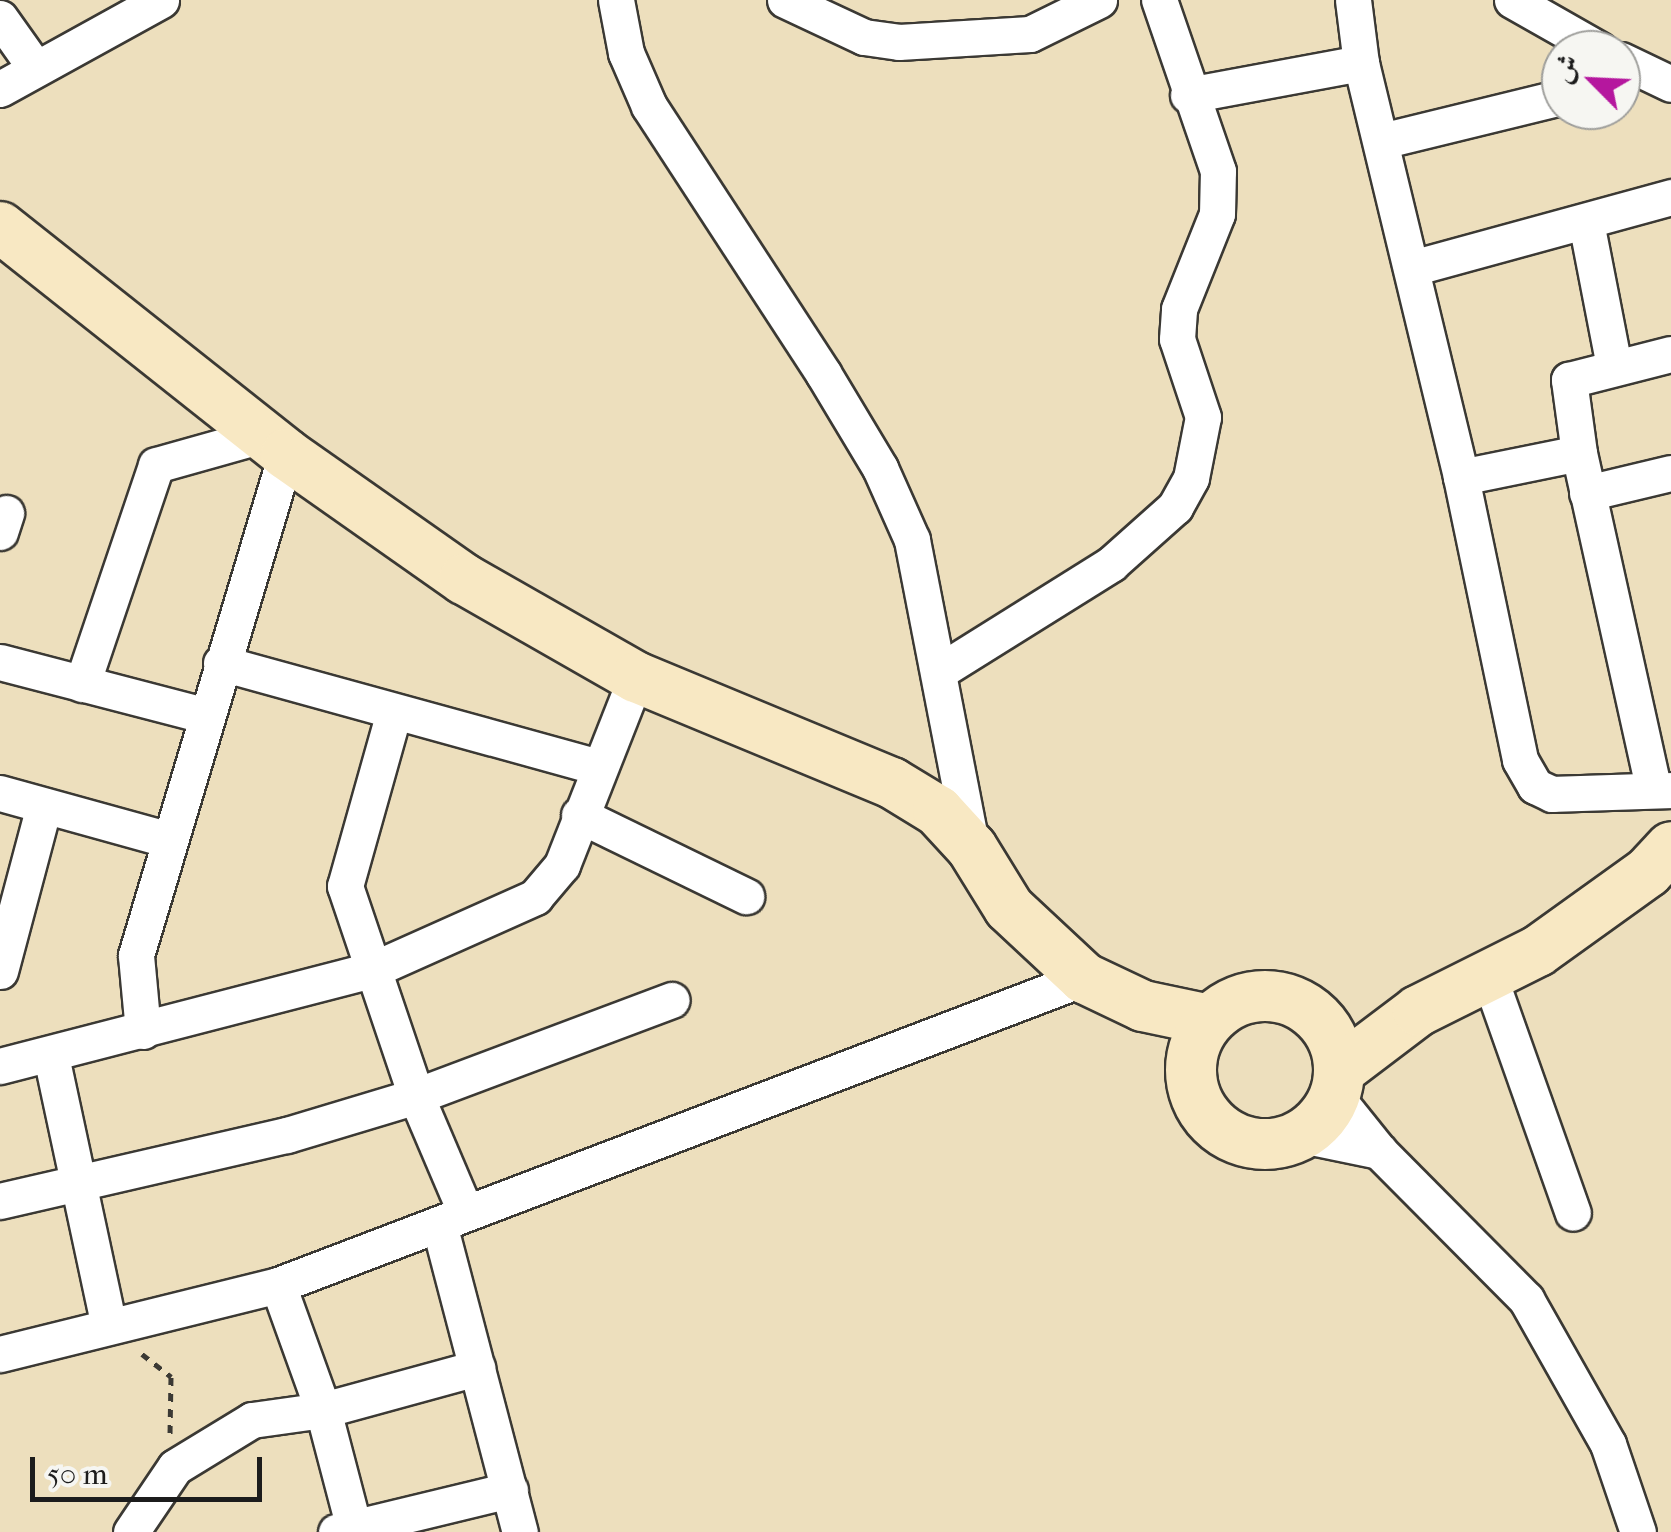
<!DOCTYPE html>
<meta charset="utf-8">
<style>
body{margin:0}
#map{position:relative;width:1671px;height:1532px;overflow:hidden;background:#eddfbd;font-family:"IM FELL French Canon",Amiri,serif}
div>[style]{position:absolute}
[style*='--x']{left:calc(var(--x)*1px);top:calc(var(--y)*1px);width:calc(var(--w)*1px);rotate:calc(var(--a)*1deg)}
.path>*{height:5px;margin-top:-2.5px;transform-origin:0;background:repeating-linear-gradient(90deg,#3b3934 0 8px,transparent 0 16px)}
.roads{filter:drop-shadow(2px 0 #3b3934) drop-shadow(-2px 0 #3b3934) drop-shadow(0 2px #3b3934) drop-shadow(0 -2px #3b3934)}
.street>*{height:35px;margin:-17.5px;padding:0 17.5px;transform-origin:17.5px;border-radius:17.5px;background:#fff}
.secondary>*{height:50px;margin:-25px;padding:0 25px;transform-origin:25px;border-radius:25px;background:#f8e8c3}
.secondary>.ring{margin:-25px;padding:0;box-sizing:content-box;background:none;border:50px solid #f8e8c3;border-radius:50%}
span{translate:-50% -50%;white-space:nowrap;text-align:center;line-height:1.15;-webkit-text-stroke:8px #f6f6f2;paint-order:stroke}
.north{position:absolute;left:1541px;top:30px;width:100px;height:100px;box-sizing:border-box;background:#f6f6f2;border:2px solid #9f9f9c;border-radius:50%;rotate:294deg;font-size:28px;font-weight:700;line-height:40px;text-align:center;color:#1c1c1c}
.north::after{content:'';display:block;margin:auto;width:35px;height:45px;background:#b5179e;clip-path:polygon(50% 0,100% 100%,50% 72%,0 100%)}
.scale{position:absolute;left:30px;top:1457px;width:232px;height:45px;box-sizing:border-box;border:5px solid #1c1c1c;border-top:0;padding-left:12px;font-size:30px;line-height:35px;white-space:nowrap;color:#1c1c1c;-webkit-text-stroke:8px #f6f6f2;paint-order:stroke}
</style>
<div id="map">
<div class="path">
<div style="--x:142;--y:1354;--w:37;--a:38"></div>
<div style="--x:171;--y:1377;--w:57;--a:91"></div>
</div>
<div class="roads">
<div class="street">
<div style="--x:616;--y:0;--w:54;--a:79.3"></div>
<div style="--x:626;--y:53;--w:58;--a:66.5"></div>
<div style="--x:649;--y:106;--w:319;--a:56.9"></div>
<div style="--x:823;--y:373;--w:111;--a:59"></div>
<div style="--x:880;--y:468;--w:79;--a:66"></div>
<div style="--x:912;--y:540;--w:314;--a:79"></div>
<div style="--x:785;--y:0;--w:87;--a:25.1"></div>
<div style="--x:864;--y:37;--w:35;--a:8"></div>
<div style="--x:899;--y:42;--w:131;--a:-3.5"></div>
<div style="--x:1030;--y:34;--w:77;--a:-26.2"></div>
<div style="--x:1353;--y:0;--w:64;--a:82.8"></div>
<div style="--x:1361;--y:63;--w:426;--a:76.4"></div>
<div style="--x:1461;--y:477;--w:289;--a:78.2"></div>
<div style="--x:1520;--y:760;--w:30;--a:60"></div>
<div style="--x:1535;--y:786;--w:19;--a:25"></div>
<div style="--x:1552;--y:794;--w:119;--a:-1.9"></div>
<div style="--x:1512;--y:0;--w:101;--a:29.6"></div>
<div style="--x:0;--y:18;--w:59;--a:54.7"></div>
<div style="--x:1621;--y:60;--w:55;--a:25.6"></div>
<div style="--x:0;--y:89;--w:184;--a:-28.9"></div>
<div style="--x:1188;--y:95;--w:176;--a:-10.5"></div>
<div style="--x:1381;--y:141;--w:185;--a:-13.7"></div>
<div style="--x:1586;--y:222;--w:147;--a:79"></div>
<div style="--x:1412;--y:268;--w:269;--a:-15.3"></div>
<div style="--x:1579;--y:453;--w:74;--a:-97.8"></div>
<div style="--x:1569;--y:380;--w:105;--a:-14.3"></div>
<div style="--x:1461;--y:477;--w:120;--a:-11.5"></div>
<div style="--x:1579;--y:453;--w:345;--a:77.5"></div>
<div style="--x:1587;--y:493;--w:86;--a:-13.4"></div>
<div style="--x:0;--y:532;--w:20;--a:-72"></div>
<div style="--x:0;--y:662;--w:211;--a:14.6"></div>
<div style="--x:221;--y:663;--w:389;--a:15.4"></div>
<div style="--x:940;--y:671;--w:202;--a:-32"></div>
<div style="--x:1111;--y:564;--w:86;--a:-41.7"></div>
<div style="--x:1175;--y:507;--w:33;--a:-61"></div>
<div style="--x:1191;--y:478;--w:62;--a:-78.9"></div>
<div style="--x:1203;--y:417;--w:82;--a:-108.4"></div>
<div style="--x:1177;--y:339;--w:30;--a:-86"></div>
<div style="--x:1179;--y:309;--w:102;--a:-68.2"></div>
<div style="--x:1217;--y:214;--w:43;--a:-88.7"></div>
<div style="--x:1218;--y:171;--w:181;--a:-109"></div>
<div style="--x:82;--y:684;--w:231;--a:-71.3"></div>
<div style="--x:156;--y:465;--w:111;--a:-15.7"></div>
<div style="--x:394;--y:712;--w:181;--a:105.7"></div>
<div style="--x:345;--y:886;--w:222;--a:71.3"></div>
<div style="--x:416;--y:1096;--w:127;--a:66.9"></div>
<div style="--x:0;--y:793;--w:172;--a:15.5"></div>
<div style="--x:579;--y:815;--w:186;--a:25.9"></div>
<div style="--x:0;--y:971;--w:171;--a:-75.1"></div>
<div style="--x:1489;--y:976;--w:251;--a:70.5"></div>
<div style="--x:143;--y:1031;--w:76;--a:-95.3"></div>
<div style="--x:136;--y:955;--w:523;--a:-73.33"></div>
<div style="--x:51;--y:1056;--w:276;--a:77.9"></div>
<div style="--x:0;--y:1066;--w:384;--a:-14.5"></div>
<div style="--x:372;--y:970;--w:179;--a:-24.1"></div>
<div style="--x:535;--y:897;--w:42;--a:-49.8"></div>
<div style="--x:562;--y:865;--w:202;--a:-68.5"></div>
<div style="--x:1335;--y:1096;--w:70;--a:51.3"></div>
<div style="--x:1379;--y:1151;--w:209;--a:45.2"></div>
<div style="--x:1526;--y:1299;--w:167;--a:60.5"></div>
<div style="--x:1608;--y:1444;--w:93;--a:71.2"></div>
<div style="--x:1301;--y:1135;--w:80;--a:11.6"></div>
<div style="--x:0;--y:1201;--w:294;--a:-13"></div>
<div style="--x:287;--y:1135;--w:135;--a:-16.8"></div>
<div style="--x:416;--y:1096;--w:273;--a:-20.6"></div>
<div style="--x:439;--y:1224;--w:318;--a:75.3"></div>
<div style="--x:278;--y:1285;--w:133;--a:70.2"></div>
<div style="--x:323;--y:1410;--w:126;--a:75.3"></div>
<div style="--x:0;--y:1354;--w:286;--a:-13.9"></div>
<div style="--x:278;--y:1285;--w:862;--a:-20.85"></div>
<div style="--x:131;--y:1532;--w:78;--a:-55.9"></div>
<div style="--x:175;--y:1467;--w:90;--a:-31.4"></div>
<div style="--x:252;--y:1420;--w:72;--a:-8"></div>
<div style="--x:323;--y:1410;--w:160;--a:-15.3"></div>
<div style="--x:336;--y:1532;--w:179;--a:-13.6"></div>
</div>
<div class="secondary">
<div style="--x:0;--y:227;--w:365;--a:38.4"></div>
<div style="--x:286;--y:454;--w:218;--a:35.1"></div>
<div style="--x:464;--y:579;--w:198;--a:29.7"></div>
<div style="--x:636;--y:677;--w:277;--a:22.5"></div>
<div style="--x:892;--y:783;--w:54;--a:31.3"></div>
<div style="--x:938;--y:811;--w:50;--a:47.4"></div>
<div style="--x:972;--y:848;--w:70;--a:58.3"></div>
<div style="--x:1009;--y:908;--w:103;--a:43"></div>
<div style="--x:1084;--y:978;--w:65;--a:25.4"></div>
<div style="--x:1143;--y:1006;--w:68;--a:11.8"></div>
<div class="ring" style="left:1191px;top:996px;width:98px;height:98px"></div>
<div style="--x:1340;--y:1070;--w:98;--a:-37.1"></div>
<div style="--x:1418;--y:1011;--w:134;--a:-26.6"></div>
<div style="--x:1538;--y:951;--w:135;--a:-35.7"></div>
<div style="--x:1648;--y:872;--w:34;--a:-47"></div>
</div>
</div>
<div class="north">ش</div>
<div class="scale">50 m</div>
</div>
